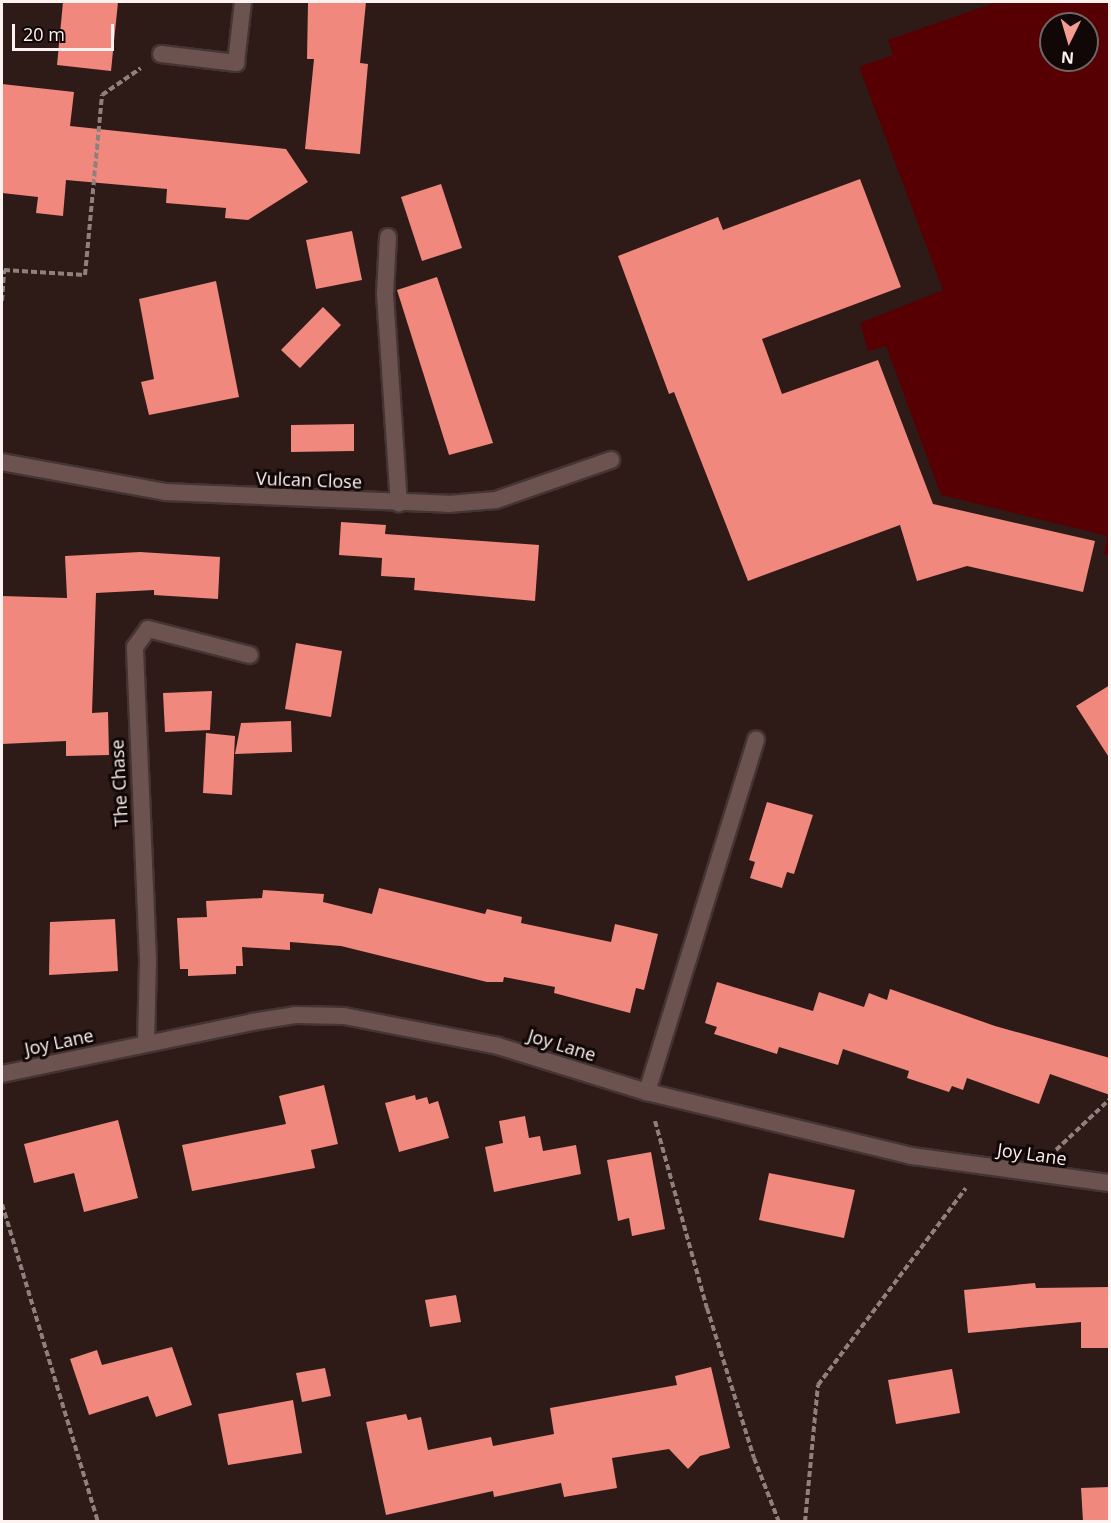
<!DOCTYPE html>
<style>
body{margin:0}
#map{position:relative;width:1111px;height:1523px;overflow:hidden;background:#2e1a17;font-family:"Open Sans",sans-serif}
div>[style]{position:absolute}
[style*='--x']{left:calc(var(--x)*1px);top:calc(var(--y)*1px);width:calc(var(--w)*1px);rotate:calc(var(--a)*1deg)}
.green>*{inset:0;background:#560003}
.building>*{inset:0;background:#f1887d}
.path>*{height:4px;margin-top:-2px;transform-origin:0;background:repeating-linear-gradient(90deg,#90807d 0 6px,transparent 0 9px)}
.roads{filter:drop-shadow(2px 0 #443433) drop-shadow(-2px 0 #443433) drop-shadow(0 2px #443433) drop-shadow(0 -2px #443433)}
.service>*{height:16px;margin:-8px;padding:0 8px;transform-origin:8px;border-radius:8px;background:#6c5350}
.minor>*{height:16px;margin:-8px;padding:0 8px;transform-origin:8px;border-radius:8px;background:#6c5350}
.tertiary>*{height:16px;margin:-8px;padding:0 8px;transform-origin:8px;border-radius:8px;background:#6c5350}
span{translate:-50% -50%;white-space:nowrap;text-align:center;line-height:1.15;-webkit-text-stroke:6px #100706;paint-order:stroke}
.street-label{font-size:18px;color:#fef2f0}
.frame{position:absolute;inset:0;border:3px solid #fef2f0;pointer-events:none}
.north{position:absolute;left:1039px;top:12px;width:60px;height:60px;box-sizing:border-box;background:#100706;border:2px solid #6f6564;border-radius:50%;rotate:185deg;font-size:16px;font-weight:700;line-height:24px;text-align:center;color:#fef2f0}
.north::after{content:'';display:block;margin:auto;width:21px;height:27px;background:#f59c92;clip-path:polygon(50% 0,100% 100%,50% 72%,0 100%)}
.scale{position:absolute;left:12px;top:24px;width:102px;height:27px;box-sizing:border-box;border:3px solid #fef2f0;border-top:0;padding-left:8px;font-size:18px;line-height:21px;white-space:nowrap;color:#fef2f0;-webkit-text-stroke:4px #100706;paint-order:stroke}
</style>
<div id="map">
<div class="green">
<div style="clip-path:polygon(evenodd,997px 2px,1109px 2px,1109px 555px,1104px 554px,1107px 536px,941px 495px,886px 346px,868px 351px,860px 323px,943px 290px,859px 67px,893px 55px,888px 40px,997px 2px,1051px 24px,1087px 24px,1087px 60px,1051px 60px,1051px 24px)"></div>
</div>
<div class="building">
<div style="clip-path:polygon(63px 2px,118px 2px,111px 71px,57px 65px)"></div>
<div style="clip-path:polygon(308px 2px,366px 2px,360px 63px,368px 64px,360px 154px,305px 149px,314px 59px,307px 59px)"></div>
<div style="clip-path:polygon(2px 84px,74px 92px,70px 126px,286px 149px,308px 182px,248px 220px,225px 218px,226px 208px,166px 203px,167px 189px,66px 180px,63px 216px,36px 213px,38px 197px,2px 193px)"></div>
<div style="clip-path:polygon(860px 179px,901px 287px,762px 339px,782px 394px,878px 360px,933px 504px,1095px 541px,1083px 592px,967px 566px,917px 581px,900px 525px,748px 581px,674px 392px,669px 394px,618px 256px,718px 217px,723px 230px)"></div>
<div style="clip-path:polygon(441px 184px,462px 248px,422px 261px,401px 197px)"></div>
<div style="clip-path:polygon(352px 231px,362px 280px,316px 289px,306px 240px)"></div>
<div style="clip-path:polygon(437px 277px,493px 443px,449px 455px,397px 290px)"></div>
<div style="clip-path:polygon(216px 281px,239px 397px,149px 415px,141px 382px,154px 379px,139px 299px)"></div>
<div style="clip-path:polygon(323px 307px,341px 325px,300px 368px,281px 350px)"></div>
<div style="clip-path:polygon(354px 424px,354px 451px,291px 452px,291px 425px)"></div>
<div style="clip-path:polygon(341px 522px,386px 525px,385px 534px,539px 545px,535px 601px,414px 590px,415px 578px,381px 576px,382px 558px,339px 555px)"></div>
<div style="clip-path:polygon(140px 552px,220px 557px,218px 599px,154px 595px,154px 590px,96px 593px,92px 713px,108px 712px,109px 755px,66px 756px,66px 741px,2px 744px,2px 596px,67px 598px,65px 556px)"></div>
<div style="clip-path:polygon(296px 643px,342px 651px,331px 717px,285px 709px)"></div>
<div style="clip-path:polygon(1110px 685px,1110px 759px,1076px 706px)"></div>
<div style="clip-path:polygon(212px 691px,210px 730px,165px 732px,163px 693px)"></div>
<div style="clip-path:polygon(291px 721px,292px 752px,235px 754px,241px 723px)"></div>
<div style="clip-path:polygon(206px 733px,235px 736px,232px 795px,203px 793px)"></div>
<div style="clip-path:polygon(767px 802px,813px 815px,794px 874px,787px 872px,782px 888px,750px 878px,755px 862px,749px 860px)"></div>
<div style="clip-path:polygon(379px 888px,485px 914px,487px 909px,522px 917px,521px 923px,611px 942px,615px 924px,658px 934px,644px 990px,636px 988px,630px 1013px,554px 993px,555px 987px,504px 977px,503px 982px,487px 982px,341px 946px,290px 942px,290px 950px,242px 947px,243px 966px,236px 966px,236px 974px,188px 976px,188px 969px,180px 969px,177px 918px,207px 917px,206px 901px,262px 898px,263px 890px,324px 894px,323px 902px,372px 914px)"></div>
<div style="clip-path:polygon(115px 919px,118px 971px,49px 975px,50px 922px)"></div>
<div style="clip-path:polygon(717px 982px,813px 1011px,819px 992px,864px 1007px,869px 993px,887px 1000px,890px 989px,995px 1026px,1110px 1058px,1110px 1095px,1050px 1074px,1039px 1104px,967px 1078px,963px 1090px,952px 1086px,949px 1092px,907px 1078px,909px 1071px,843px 1049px,838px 1065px,779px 1047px,777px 1054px,714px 1034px,717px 1027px,705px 1023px)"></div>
<div style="clip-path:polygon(324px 1085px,338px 1144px,311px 1150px,315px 1168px,192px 1191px,182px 1145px,286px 1124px,279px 1096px)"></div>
<div style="clip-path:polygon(415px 1095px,416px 1100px,427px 1097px,429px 1104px,438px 1101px,449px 1138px,399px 1152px,385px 1103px)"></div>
<div style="clip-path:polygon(525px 1116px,529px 1138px,540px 1136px,543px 1151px,576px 1145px,581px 1174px,494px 1192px,485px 1147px,503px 1143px,499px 1121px)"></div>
<div style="clip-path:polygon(118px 1120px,138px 1198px,84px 1212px,74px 1173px,34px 1183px,24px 1144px)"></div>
<div style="clip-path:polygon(651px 1152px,665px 1229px,632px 1236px,629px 1218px,618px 1221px,607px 1160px)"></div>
<div style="clip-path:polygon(769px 1173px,855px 1190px,844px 1238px,759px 1220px)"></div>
<div style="clip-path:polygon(1035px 1283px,1036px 1288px,1110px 1287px,1110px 1348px,1081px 1348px,1081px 1322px,968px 1333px,964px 1290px)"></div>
<div style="clip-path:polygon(456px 1295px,461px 1322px,430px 1327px,425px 1300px)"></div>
<div style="clip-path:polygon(172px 1347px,192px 1405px,156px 1417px,148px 1396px,89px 1415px,70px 1359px,97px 1350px,102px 1365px)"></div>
<div style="clip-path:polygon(711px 1367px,730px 1448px,700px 1456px,688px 1469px,669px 1449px,612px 1458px,617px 1488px,564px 1497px,561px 1483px,494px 1497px,493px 1491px,386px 1515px,366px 1422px,406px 1414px,408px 1420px,421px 1417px,428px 1450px,491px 1437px,493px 1446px,554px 1434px,550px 1408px,677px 1385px,675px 1376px)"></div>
<div style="clip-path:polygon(325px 1368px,331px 1396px,302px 1402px,296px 1373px)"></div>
<div style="clip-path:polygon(952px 1369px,960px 1413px,896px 1424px,888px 1380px)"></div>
<div style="clip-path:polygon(293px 1400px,302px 1453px,228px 1465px,218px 1414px)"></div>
<div style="clip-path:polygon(1110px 1487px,1110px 1521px,1083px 1521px,1081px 1488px)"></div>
</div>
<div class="path">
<div style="--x:2;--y:301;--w:31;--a:-86"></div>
<div style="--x:4;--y:270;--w:81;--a:3.5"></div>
<div style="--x:85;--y:275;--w:181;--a:-84.6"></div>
<div style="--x:102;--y:95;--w:47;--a:-34.7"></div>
<div style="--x:655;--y:1121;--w:194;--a:74.5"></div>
<div style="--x:707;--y:1308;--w:157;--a:72.6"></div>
<div style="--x:754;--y:1458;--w:69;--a:68.7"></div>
<div style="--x:1056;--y:1150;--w:74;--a:-43.4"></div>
<div style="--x:2;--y:1204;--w:332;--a:73.2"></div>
<div style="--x:805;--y:1522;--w:138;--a:-84.6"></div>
<div style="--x:818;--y:1385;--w:246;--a:-53.1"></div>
</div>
<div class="roads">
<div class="service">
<div style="--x:647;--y:1092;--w:369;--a:-72.8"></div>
</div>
<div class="minor">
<div style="--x:161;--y:54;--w:76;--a:6.8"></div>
<div style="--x:236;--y:63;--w:61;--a:-83.5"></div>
<div style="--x:388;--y:237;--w:57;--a:93"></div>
<div style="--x:385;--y:294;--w:210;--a:86.2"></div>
<div style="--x:2;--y:462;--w:166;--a:10.4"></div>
<div style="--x:165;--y:492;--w:283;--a:2.4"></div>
<div style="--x:448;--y:504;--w:48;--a:-4.8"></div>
<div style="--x:496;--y:500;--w:122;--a:-19.2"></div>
<div style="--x:146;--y:1043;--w:83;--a:-88.6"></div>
<div style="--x:148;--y:960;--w:313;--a:-92.4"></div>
<div style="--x:135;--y:647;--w:22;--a:-54"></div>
<div style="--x:148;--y:629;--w:105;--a:14.3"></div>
</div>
<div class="tertiary">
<div style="--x:2;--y:1074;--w:255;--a:-11.7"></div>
<div style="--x:252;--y:1022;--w:45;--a:-9"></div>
<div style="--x:296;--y:1015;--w:48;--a:1.2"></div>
<div style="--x:344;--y:1016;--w:157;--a:11"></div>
<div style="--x:498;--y:1046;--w:156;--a:17.2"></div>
<div style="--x:647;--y:1092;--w:273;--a:13.6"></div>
<div style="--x:912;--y:1156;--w:200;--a:7.8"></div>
</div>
</div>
<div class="street-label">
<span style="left:309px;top:480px;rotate:2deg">Vulcan Close</span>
<span style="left:119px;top:783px;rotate:-93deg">The Chase</span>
<span style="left:59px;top:1042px;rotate:-12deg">Joy Lane</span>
<span style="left:562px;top:1045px;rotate:17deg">Joy Lane</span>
<span style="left:1032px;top:1154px;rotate:8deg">Joy Lane</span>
</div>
<div class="frame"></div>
<div class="north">N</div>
<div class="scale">20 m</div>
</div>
